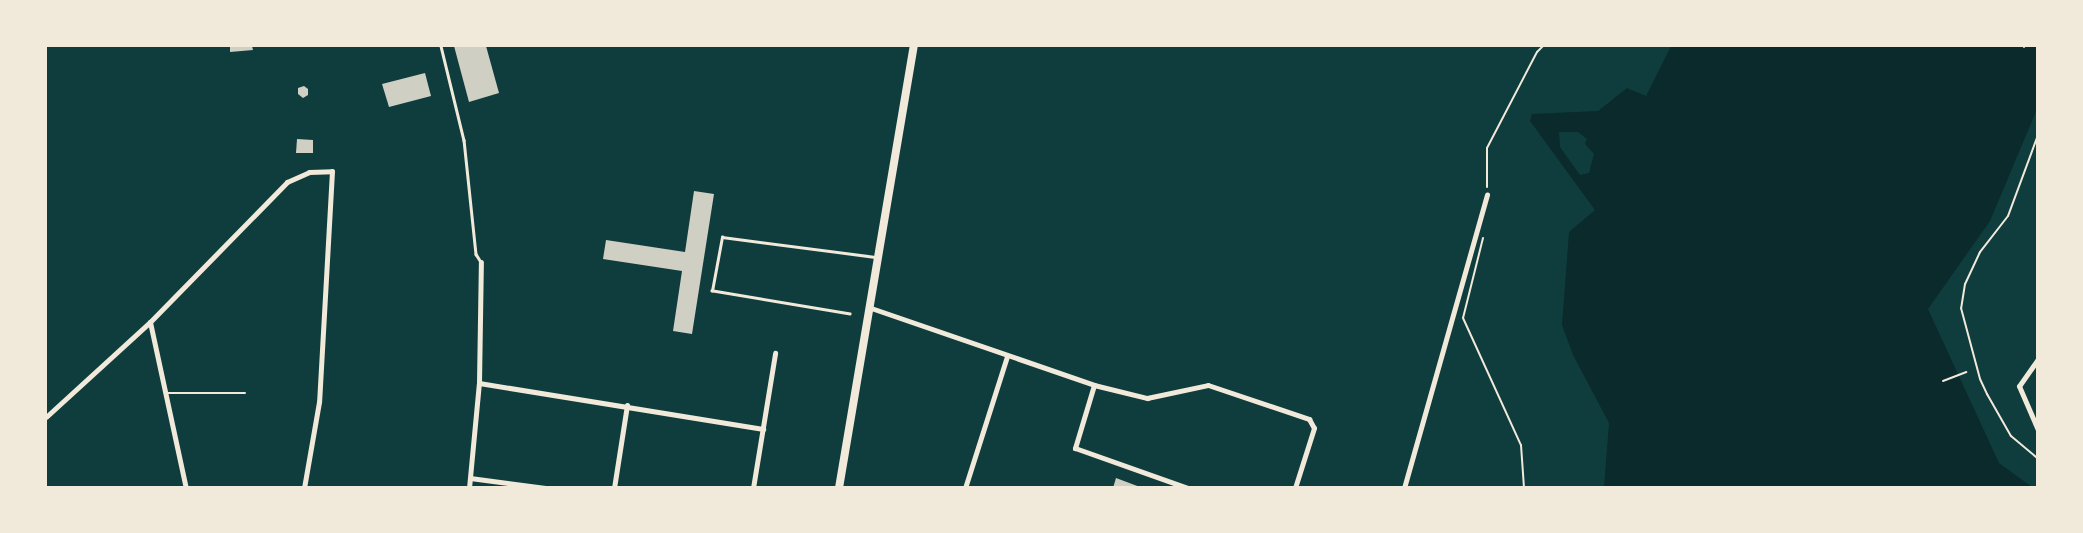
<!DOCTYPE html>
<style>
body{margin:0}
#map{position:relative;width:2083px;height:533px;overflow:hidden;background:#0f3d3e;font-family:"Titillium Web",sans-serif}
div>[style]{position:absolute}
[style*='--x']{left:calc(var(--x)*1px);top:calc(var(--y)*1px);width:calc(var(--w)*1px);rotate:calc(var(--a)*1deg)}
.water>*{inset:0;background:#0a2a2b}
.building>*{inset:0;background:#cfcfc3}
.path>*{height:2px;margin:-1px;padding:0 1px;transform-origin:1px;border-radius:1px;background:#f1e9da}
.service>*{height:2.5px;margin:-1.25px;padding:0 1.25px;transform-origin:1.25px;border-radius:1.25px;background:#f1e9da}
.minor>*{height:5px;margin:-2.5px;padding:0 2.5px;transform-origin:2.5px;border-radius:2.5px;background:#f1e9da}
.primary>*{height:8px;margin:-4px;padding:0 4px;transform-origin:4px;border-radius:4px;background:#f1e9da}
span{translate:-50% -50%;white-space:nowrap;text-align:center;line-height:1.15;-webkit-text-stroke:6px #f1e9da;paint-order:stroke}
.frame{position:absolute;inset:0;border:47px solid #f1e9da;pointer-events:none}
</style>
<div id="map">
<div class="water">
<div style="clip-path:polygon(evenodd,1671px 46px,2037px 46px,2037px 109px,1990px 221px,1928px 309px,1999px 463px,2032px 487px,1604px 487px,1609px 423px,1573px 355px,1562px 325px,1569px 232px,1595px 210px,1530px 121px,1532px 114px,1598px 111px,1627px 88px,1646px 96px,1671px 46px,1559px 132px,1578px 132px,1587px 139px,1585px 144px,1594px 154px,1589px 173px,1580px 175px,1560px 147px,1559px 132px)"></div>
</div>
<div class="building">
<div style="clip-path:polygon(230px 46px,252px 46px,253px 50px,230px 52px)"></div>
<div style="clip-path:polygon(454px 46px,486px 46px,499px 93px,469px 102px)"></div>
<div style="clip-path:polygon(425px 73px,431px 96px,389px 107px,382px 84px)"></div>
<div style="clip-path:polygon(304px 86px,308px 89px,308px 95px,303px 98px,298px 94px,298px 88px)"></div>
<div style="clip-path:polygon(297px 139px,313px 140px,313px 153px,296px 153px)"></div>
<div style="clip-path:polygon(694px 191px,714px 194px,692px 334px,673px 331px,682px 271px,603px 259px,606px 240px,685px 252px)"></div>
<div style="clip-path:polygon(1116px 478px,1140px 487px,1140px 488px,1113px 488px)"></div>
</div>
<div class="path">
<div style="--x:2024;--y:47;--w:1;--a:-90"></div>
<div style="--x:2038;--y:135;--w:86;--a:110.3"></div>
<div style="--x:2008;--y:216;--w:46;--a:127.9"></div>
<div style="--x:1980;--y:252;--w:35;--a:115"></div>
<div style="--x:1965;--y:284;--w:24;--a:99"></div>
<div style="--x:1961;--y:308;--w:73;--a:75"></div>
<div style="--x:1980;--y:379;--w:17;--a:65"></div>
<div style="--x:1987;--y:394;--w:48;--a:60.3"></div>
<div style="--x:2011;--y:436;--w:35;--a:40"></div>
<div style="--x:1487;--y:187;--w:39;--a:-90"></div>
<div style="--x:1487;--y:148;--w:108;--a:-62.5"></div>
<div style="--x:1537;--y:52;--w:8;--a:-45"></div>
<div style="--x:1483;--y:238;--w:82;--a:104"></div>
<div style="--x:1463;--y:318;--w:140;--a:65.5"></div>
<div style="--x:1521;--y:445;--w:43;--a:86"></div>
<div style="--x:1943;--y:381;--w:25;--a:-21"></div>
</div>
<div class="service">
<div style="--x:441;--y:46;--w:97;--a:76.3"></div>
<div style="--x:464;--y:140;--w:115;--a:84"></div>
<div style="--x:476;--y:254;--w:9;--a:58"></div>
<div style="--x:850;--y:314;--w:140;--a:-170.5"></div>
<div style="--x:712;--y:291;--w:55;--a:-79.5"></div>
<div style="--x:722;--y:237;--w:156;--a:7.4"></div>
<div style="--x:165;--y:393;--w:80;--a:0"></div>
</div>
<div class="minor">
<div style="--x:871;--y:308;--w:236;--a:19"></div>
<div style="--x:1094;--y:385;--w:55;--a:13.8"></div>
<div style="--x:1147;--y:398;--w:62;--a:-12"></div>
<div style="--x:1208;--y:385;--w:107;--a:18.6"></div>
<div style="--x:1309;--y:419;--w:10;--a:61"></div>
<div style="--x:1314;--y:428;--w:63;--a:107.6"></div>
<div style="--x:150;--y:322;--w:170;--a:77.8"></div>
<div style="--x:2038;--y:359;--w:33;--a:125"></div>
<div style="--x:2019;--y:386;--w:48;--a:66.6"></div>
<div style="--x:479;--y:383;--w:288;--a:9.2"></div>
<div style="--x:1094;--y:385;--w:66;--a:106.8"></div>
<div style="--x:1075;--y:448;--w:120;--a:19.5"></div>
<div style="--x:46;--y:417;--w:141;--a:-42.4"></div>
<div style="--x:150;--y:322;--w:196;--a:-45.6"></div>
<div style="--x:287;--y:182;--w:24;--a:-24"></div>
<div style="--x:309;--y:172;--w:23;--a:-2"></div>
<div style="--x:332;--y:171;--w:231;--a:93.2"></div>
<div style="--x:319;--y:402;--w:87;--a:99.9"></div>
<div style="--x:470;--y:478;--w:76;--a:7.6"></div>
<div style="--x:469;--y:488;--w:105;--a:-84.6"></div>
<div style="--x:479;--y:383;--w:121;--a:-89.1"></div>
<div style="--x:614;--y:488;--w:84;--a:-81.1"></div>
<div style="--x:753;--y:488;--w:137;--a:-80.7"></div>
<div style="--x:965;--y:488;--w:139;--a:-72.3"></div>
<div style="--x:1404;--y:488;--w:305;--a:-74.2"></div>
</div>
<div class="primary">
<div style="--x:839;--y:488;--w:448;--a:-80.4"></div>
</div>
<div class="frame"></div>
</div>
